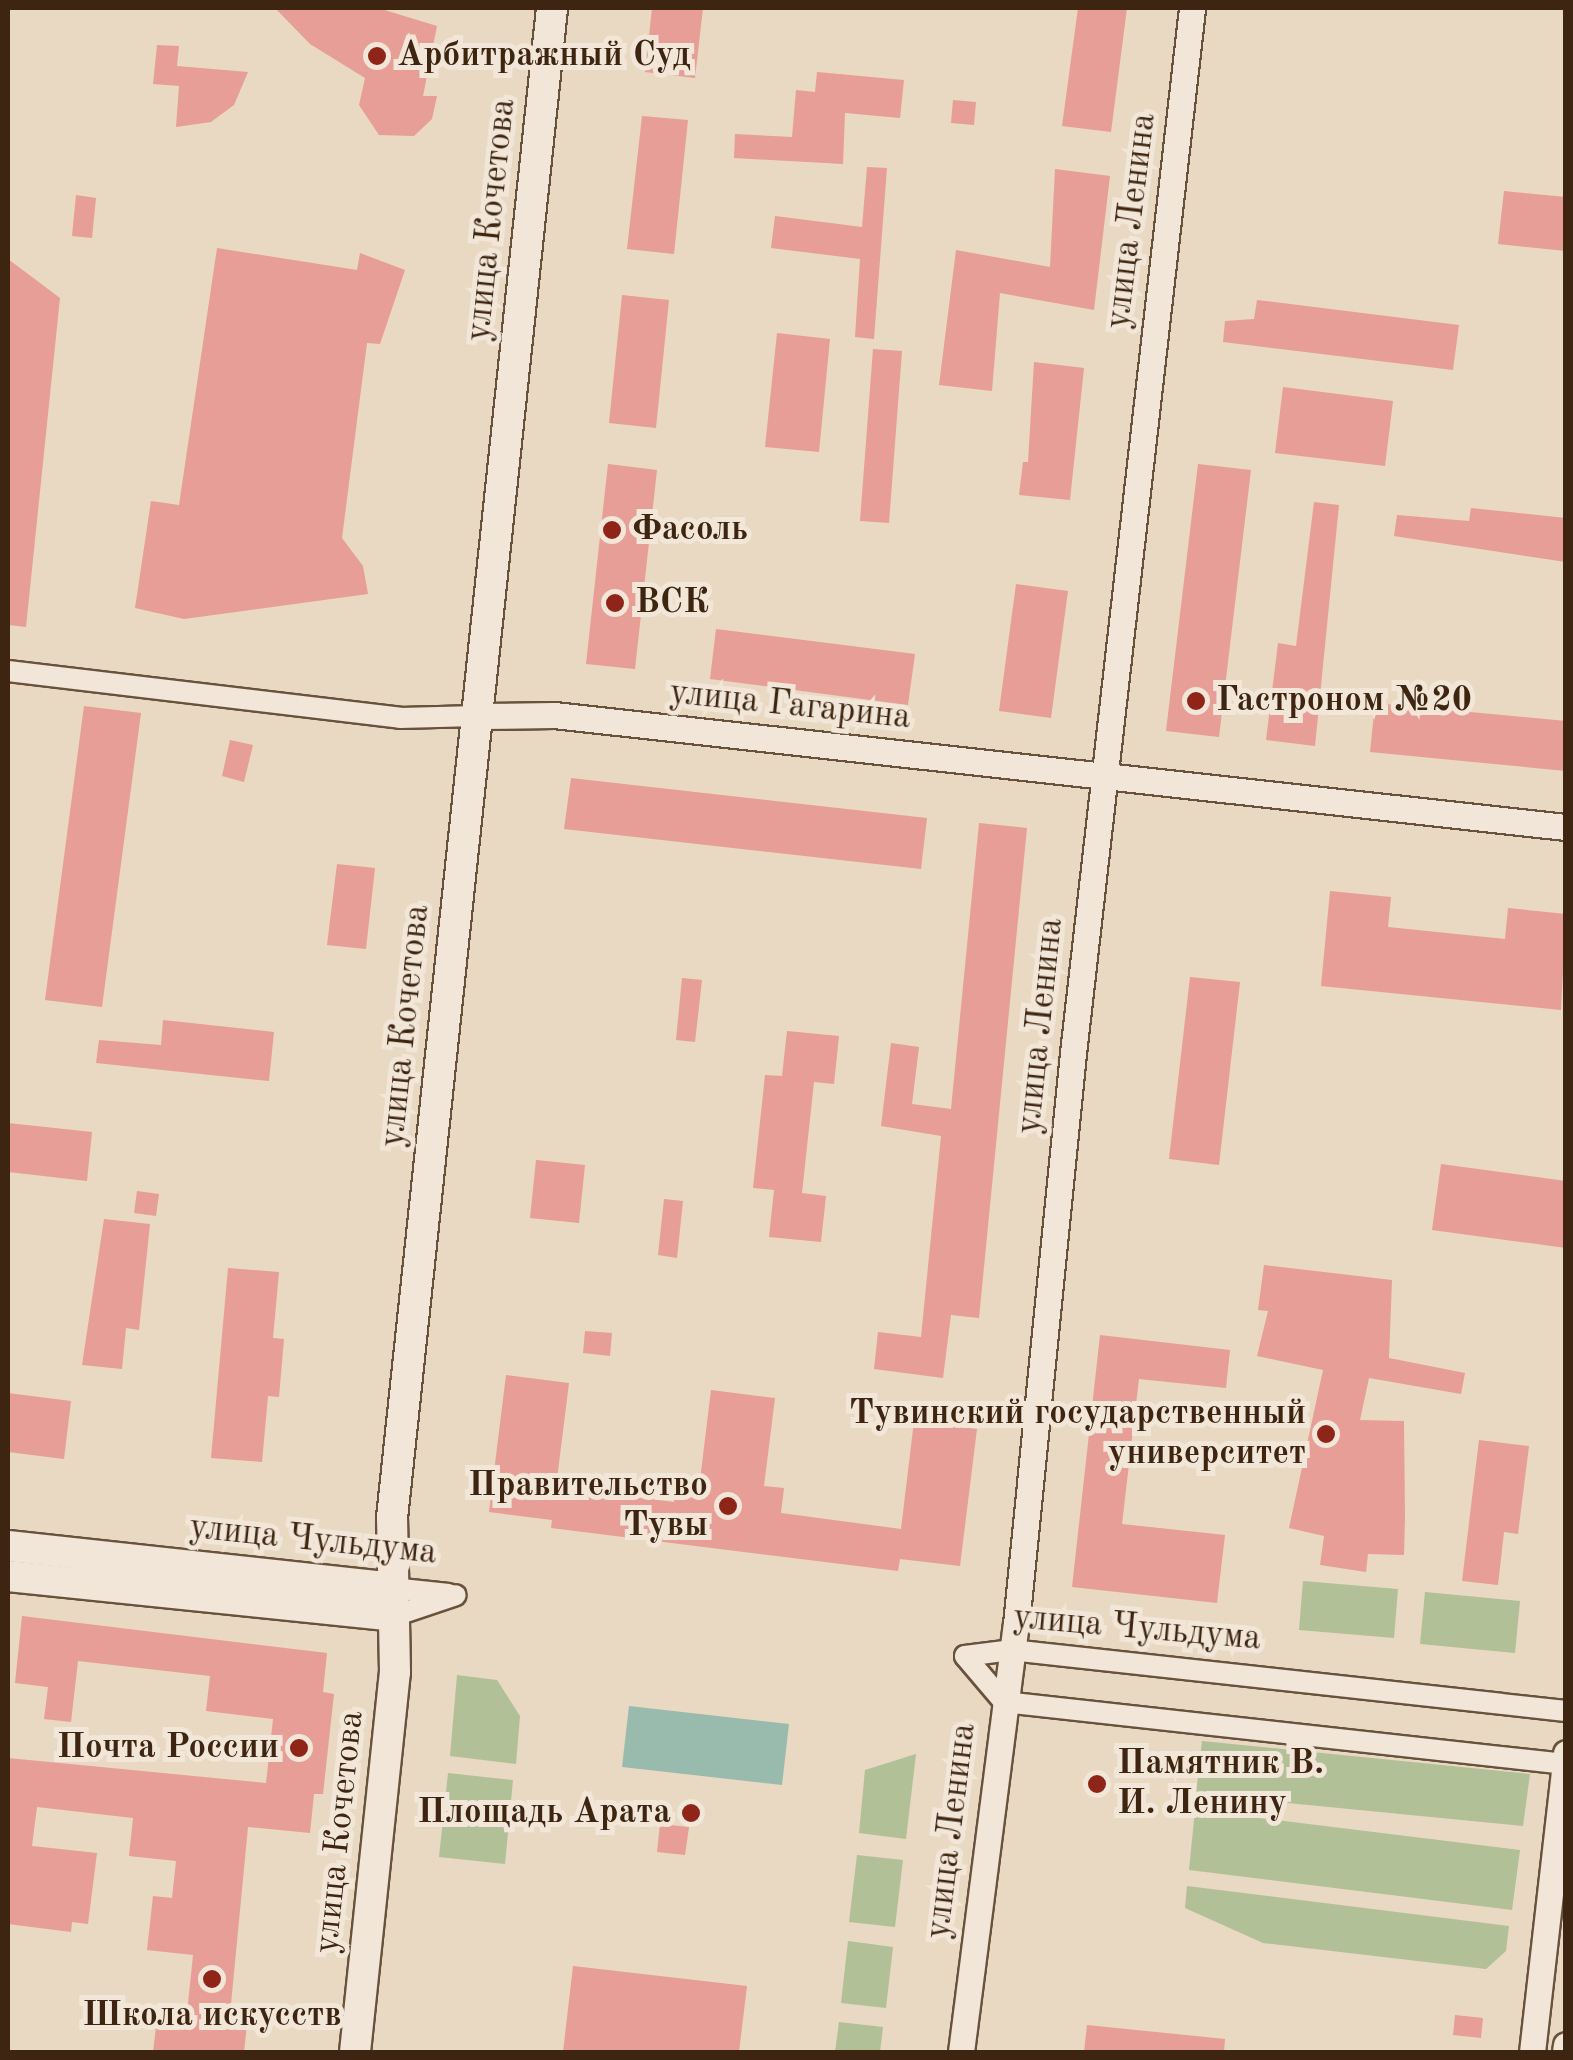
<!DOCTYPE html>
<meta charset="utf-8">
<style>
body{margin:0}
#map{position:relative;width:1573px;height:2060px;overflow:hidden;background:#e9d8c2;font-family:"Old Standard TT",serif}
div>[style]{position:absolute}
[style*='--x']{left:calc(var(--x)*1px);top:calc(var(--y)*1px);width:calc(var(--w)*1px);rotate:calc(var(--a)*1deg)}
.green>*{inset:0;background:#b1c097}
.water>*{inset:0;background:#98bbae}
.building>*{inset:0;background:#e69e96}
.roads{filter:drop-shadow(2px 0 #68523d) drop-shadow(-2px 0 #68523d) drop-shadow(0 2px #68523d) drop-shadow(0 -2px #68523d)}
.minor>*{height:20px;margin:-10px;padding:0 10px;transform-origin:10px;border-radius:10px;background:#f1e6d7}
.tertiary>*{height:25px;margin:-12.5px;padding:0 12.5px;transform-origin:12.5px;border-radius:12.5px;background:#f1e6d7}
.secondary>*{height:30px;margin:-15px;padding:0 15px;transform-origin:15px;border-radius:15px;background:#f1e6d7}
.dots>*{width:28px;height:28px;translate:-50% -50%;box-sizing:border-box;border:5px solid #f1e6d7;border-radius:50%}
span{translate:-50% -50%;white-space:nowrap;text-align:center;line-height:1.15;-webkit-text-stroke:10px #f1e6d7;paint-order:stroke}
.poi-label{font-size:35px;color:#3d2511;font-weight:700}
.left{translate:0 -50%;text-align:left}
.right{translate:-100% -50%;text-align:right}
.street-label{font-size:35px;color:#3d2511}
.frame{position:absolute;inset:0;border:10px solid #3d2511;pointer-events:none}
</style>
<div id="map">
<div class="green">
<div style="clip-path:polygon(1303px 1581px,1398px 1589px,1394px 1638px,1299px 1630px)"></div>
<div style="clip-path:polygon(1425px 1592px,1520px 1601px,1515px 1653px,1420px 1644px)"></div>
<div style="clip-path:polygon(457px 1675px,497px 1680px,520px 1716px,516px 1764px,450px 1756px)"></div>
<div style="clip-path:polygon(1202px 1741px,1530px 1774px,1523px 1826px,1196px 1794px)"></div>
<div style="clip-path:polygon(916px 1754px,906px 1839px,859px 1833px,865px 1770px)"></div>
<div style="clip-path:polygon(448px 1773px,513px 1780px,505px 1864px,439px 1857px)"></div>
<div style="clip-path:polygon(1195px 1810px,1520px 1850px,1512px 1910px,1189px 1870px)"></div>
<div style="clip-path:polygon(857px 1855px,903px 1860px,895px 1927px,849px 1922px)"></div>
<div style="clip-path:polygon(1187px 1886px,1509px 1926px,1506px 1951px,1486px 1969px,1263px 1943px,1185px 1908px)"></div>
<div style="clip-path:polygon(848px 1941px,893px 1947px,886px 2008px,841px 2003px)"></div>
<div style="clip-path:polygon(839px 2022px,883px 2027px,880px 2052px,835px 2052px)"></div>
</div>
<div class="water">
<div style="clip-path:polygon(629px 1706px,789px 1724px,782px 1785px,622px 1767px)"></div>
</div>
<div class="building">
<div style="clip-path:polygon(275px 8px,378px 8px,437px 26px,423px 96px,437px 96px,432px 119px,414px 136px,379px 135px,359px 105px,365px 78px,310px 44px)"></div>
<div style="clip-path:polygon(652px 8px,703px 8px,695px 78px,645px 72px)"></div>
<div style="clip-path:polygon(1078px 8px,1127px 8px,1111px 132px,1062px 126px)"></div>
<div style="clip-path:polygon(157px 45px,179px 46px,177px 66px,248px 72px,234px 105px,211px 122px,176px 127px,179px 86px,153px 84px)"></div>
<div style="clip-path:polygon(817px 72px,904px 80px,900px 118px,845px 113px,843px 164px,734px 158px,735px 134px,792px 137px,796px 90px,815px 92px)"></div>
<div style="clip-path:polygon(953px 100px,976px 102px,974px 125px,951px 123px)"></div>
<div style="clip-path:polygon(642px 116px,688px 120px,674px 254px,627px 249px)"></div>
<div style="clip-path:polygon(867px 167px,887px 168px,874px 339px,855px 337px,860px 259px,771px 248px,775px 216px,862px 227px)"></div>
<div style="clip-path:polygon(1055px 169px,1110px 176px,1094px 310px,1000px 293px,992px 391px,939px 385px,956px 250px,1050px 267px)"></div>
<div style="clip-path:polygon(1504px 191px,1566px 197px,1566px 251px,1498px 244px)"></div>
<div style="clip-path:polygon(76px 195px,96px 198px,92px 238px,72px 236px)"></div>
<div style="clip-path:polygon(217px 248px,357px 270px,360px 253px,405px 270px,380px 344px,367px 343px,342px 538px,363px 566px,368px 594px,184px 619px,135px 608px,151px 501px,179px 505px)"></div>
<div style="clip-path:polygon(8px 259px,60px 298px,26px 627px,8px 625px)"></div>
<div style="clip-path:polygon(622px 295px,669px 300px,656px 428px,609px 423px)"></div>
<div style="clip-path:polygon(1257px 300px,1459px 325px,1453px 370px,1223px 342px,1225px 321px,1254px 319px)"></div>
<div style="clip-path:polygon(777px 333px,830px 339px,819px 452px,765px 447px)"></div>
<div style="clip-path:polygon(873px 349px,902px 351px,889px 523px,860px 521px)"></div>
<div style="clip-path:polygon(1034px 362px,1084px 368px,1070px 500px,1019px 495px,1023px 462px,1028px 462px)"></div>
<div style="clip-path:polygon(1283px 387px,1393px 401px,1385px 466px,1275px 453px)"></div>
<div style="clip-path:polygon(608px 464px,657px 470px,635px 669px,586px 664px)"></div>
<div style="clip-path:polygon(1198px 464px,1251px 470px,1219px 737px,1166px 731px)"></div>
<div style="clip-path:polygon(1314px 502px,1339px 505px,1315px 746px,1266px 740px,1278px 643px,1296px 646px)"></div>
<div style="clip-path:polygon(1471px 508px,1566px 518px,1566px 562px,1394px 536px,1397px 515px,1469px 521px)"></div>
<div style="clip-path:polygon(1016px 584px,1068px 591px,1051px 718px,999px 711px)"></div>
<div style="clip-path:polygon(716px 629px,915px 654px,908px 705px,710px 679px)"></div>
<div style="clip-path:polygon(1375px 703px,1566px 721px,1566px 771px,1370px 752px)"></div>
<div style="clip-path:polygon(84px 706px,141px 713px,102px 1007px,45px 1000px)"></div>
<div style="clip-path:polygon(230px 740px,253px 745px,244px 782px,222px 776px)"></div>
<div style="clip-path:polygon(571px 778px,927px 818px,921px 869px,564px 829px)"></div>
<div style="clip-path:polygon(979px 823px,1027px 828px,979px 1318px,951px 1315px,943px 1378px,874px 1369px,878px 1332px,921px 1337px,941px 1136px,881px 1126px,891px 1043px,919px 1047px,912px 1104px,951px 1109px)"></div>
<div style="clip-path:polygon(337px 864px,375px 868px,366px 949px,327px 945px)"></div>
<div style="clip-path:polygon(1330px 891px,1391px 897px,1388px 927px,1505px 939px,1508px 908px,1566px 914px,1561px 1010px,1321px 986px)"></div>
<div style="clip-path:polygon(1190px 977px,1240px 982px,1219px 1165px,1169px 1159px)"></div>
<div style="clip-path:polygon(682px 978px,702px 980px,695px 1042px,676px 1040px)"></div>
<div style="clip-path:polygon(163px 1020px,274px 1032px,269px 1081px,96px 1063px,99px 1040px,161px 1045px)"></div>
<div style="clip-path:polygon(787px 1031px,839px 1036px,834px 1084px,814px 1082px,802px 1193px,826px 1196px,821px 1242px,769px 1237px,774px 1190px,753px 1188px,765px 1075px,782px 1076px)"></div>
<div style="clip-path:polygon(8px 1123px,92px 1132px,87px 1181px,8px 1172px)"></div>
<div style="clip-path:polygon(536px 1160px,585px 1165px,579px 1223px,530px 1218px)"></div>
<div style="clip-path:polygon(1441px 1164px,1566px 1181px,1566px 1248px,1432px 1230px)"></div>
<div style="clip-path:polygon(137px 1191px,159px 1194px,156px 1216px,134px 1213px)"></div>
<div style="clip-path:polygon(664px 1199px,683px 1201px,677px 1258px,658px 1255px)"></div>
<div style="clip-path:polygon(104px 1219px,150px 1224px,139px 1330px,126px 1328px,122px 1369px,82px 1365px)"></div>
<div style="clip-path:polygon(1264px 1265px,1392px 1280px,1389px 1358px,1465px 1373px,1461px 1394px,1369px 1378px,1360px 1420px,1404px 1421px,1405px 1518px,1404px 1555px,1368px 1554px,1366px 1572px,1320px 1565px,1324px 1536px,1289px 1528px,1323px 1370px,1257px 1356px,1268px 1311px,1258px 1310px)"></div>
<div style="clip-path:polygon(228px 1268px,279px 1272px,273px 1338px,284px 1339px,279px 1397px,268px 1396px,262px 1462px,211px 1458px)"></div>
<div style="clip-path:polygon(585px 1331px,612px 1333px,610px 1356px,583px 1353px)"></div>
<div style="clip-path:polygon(1100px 1335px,1230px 1350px,1226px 1388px,1139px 1379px,1122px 1524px,1225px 1535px,1217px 1603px,1072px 1587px)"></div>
<div style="clip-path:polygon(506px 1375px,569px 1383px,556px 1487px,674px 1502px,678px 1477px,700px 1480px,711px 1390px,775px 1398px,764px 1486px,784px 1488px,781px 1513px,901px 1529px,914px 1421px,977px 1429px,960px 1566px,900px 1559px,898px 1571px,551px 1528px,552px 1520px,489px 1512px)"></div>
<div style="clip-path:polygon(8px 1393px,71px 1401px,64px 1459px,8px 1452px)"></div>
<div style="clip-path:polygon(1479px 1440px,1529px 1446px,1518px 1534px,1504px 1532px,1498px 1585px,1462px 1581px)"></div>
<div style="clip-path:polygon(22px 1616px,327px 1653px,323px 1692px,334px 1694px,323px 1794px,314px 1794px,310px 1833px,248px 1827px,231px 2004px,249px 2006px,244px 2052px,153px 2052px,158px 2010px,187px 2013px,193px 1955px,147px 1950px,153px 1896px,172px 1898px,176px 1861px,129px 1856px,133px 1818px,37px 1807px,32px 1846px,97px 1853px,88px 1924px,72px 1922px,71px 1932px,8px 1924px,8px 1758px,266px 1783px,273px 1719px,206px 1711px,210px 1676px,78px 1661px,71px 1722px,44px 1719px,48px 1687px,15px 1683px)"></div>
<div style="clip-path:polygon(660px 1824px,689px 1827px,685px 1855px,657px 1852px)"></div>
<div style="clip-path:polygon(573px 1966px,747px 1986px,739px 2052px,563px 2052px)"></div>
<div style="clip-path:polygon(1455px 2015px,1483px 2018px,1481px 2038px,1453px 2035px)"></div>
<div style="clip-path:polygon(1087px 2025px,1225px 2039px,1224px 2052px,1084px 2052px)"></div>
</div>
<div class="roads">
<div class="minor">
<div style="--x:8;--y:671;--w:395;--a:6.8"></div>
<div style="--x:400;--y:718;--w:77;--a:-1.5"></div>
<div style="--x:392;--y:1588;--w:57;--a:6"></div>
<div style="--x:394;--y:1616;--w:65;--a:-18.7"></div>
<div style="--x:965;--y:1656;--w:60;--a:49.7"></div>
<div style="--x:1004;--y:1702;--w:565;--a:6.3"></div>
<div style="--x:965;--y:1656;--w:46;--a:-7.4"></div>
<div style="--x:1011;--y:1650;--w:558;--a:6.27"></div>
</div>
<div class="tertiary">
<div style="--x:477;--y:716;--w:77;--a:-0.7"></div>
<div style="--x:554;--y:715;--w:1018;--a:6.32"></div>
<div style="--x:961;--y:2052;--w:432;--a:-82.7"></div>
<div style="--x:1016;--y:1624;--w:574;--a:-84.3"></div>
<div style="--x:1073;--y:1053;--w:1052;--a:-83.5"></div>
<div style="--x:1532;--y:2052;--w:301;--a:-83.5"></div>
<div style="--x:1565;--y:2052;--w:7;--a:-82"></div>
</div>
<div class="secondary">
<div style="--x:8;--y:1546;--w:386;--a:6.2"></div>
<div style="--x:8;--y:1576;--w:388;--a:5.9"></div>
<div style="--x:355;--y:2052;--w:382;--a:-84"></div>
<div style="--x:395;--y:1672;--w:154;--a:-91.1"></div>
<div style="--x:392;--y:1518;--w:1518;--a:-83.95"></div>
</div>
</div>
<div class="dots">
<div style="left:377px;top:56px;background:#8f2418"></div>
<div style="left:612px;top:530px;background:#8f2418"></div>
<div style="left:615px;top:603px;background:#8f2418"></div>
<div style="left:1196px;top:701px;background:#8f2418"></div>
<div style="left:1326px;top:1434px;background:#8f2418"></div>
<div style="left:728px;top:1506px;background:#8f2418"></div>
<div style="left:299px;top:1748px;background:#8f2418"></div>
<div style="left:1097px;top:1784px;background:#8f2418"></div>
<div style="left:691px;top:1813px;background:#8f2418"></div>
<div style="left:212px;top:1979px;background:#8f2418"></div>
</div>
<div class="poi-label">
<span class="left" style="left:397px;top:56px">Арбитражный Суд</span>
<span class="left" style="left:632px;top:530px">Фасоль</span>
<span class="left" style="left:635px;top:603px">ВСК</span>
<span class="left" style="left:1216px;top:701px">Гастроном №20</span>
<span class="right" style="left:1306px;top:1434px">Тувинский государственный<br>университет</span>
<span class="right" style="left:708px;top:1506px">Правительство<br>Тувы</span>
<span class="right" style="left:279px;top:1748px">Почта России</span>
<span class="left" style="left:1117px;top:1784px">Памятник В.<br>И. Ленину</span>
<span class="right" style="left:671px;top:1813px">Площадь Арата</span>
<span style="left:212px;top:2016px">Школа искусств</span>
</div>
<div class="street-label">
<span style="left:492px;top:220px;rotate:-84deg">улица Кочетова</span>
<span style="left:1132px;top:221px;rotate:-83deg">улица Ленина</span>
<span style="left:790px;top:706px;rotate:6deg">улица Гагарина</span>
<span style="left:406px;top:1026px;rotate:-84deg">улица Кочетова</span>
<span style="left:1041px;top:1026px;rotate:-84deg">улица Ленина</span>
<span style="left:313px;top:1541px;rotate:6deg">улица Чульдума</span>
<span style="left:1137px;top:1629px;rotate:5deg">улица Чульдума</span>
<span style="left:952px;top:1831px;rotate:-83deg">улица Ленина</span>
<span style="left:340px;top:1832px;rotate:-84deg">улица Кочетова</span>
</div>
<div class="frame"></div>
</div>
